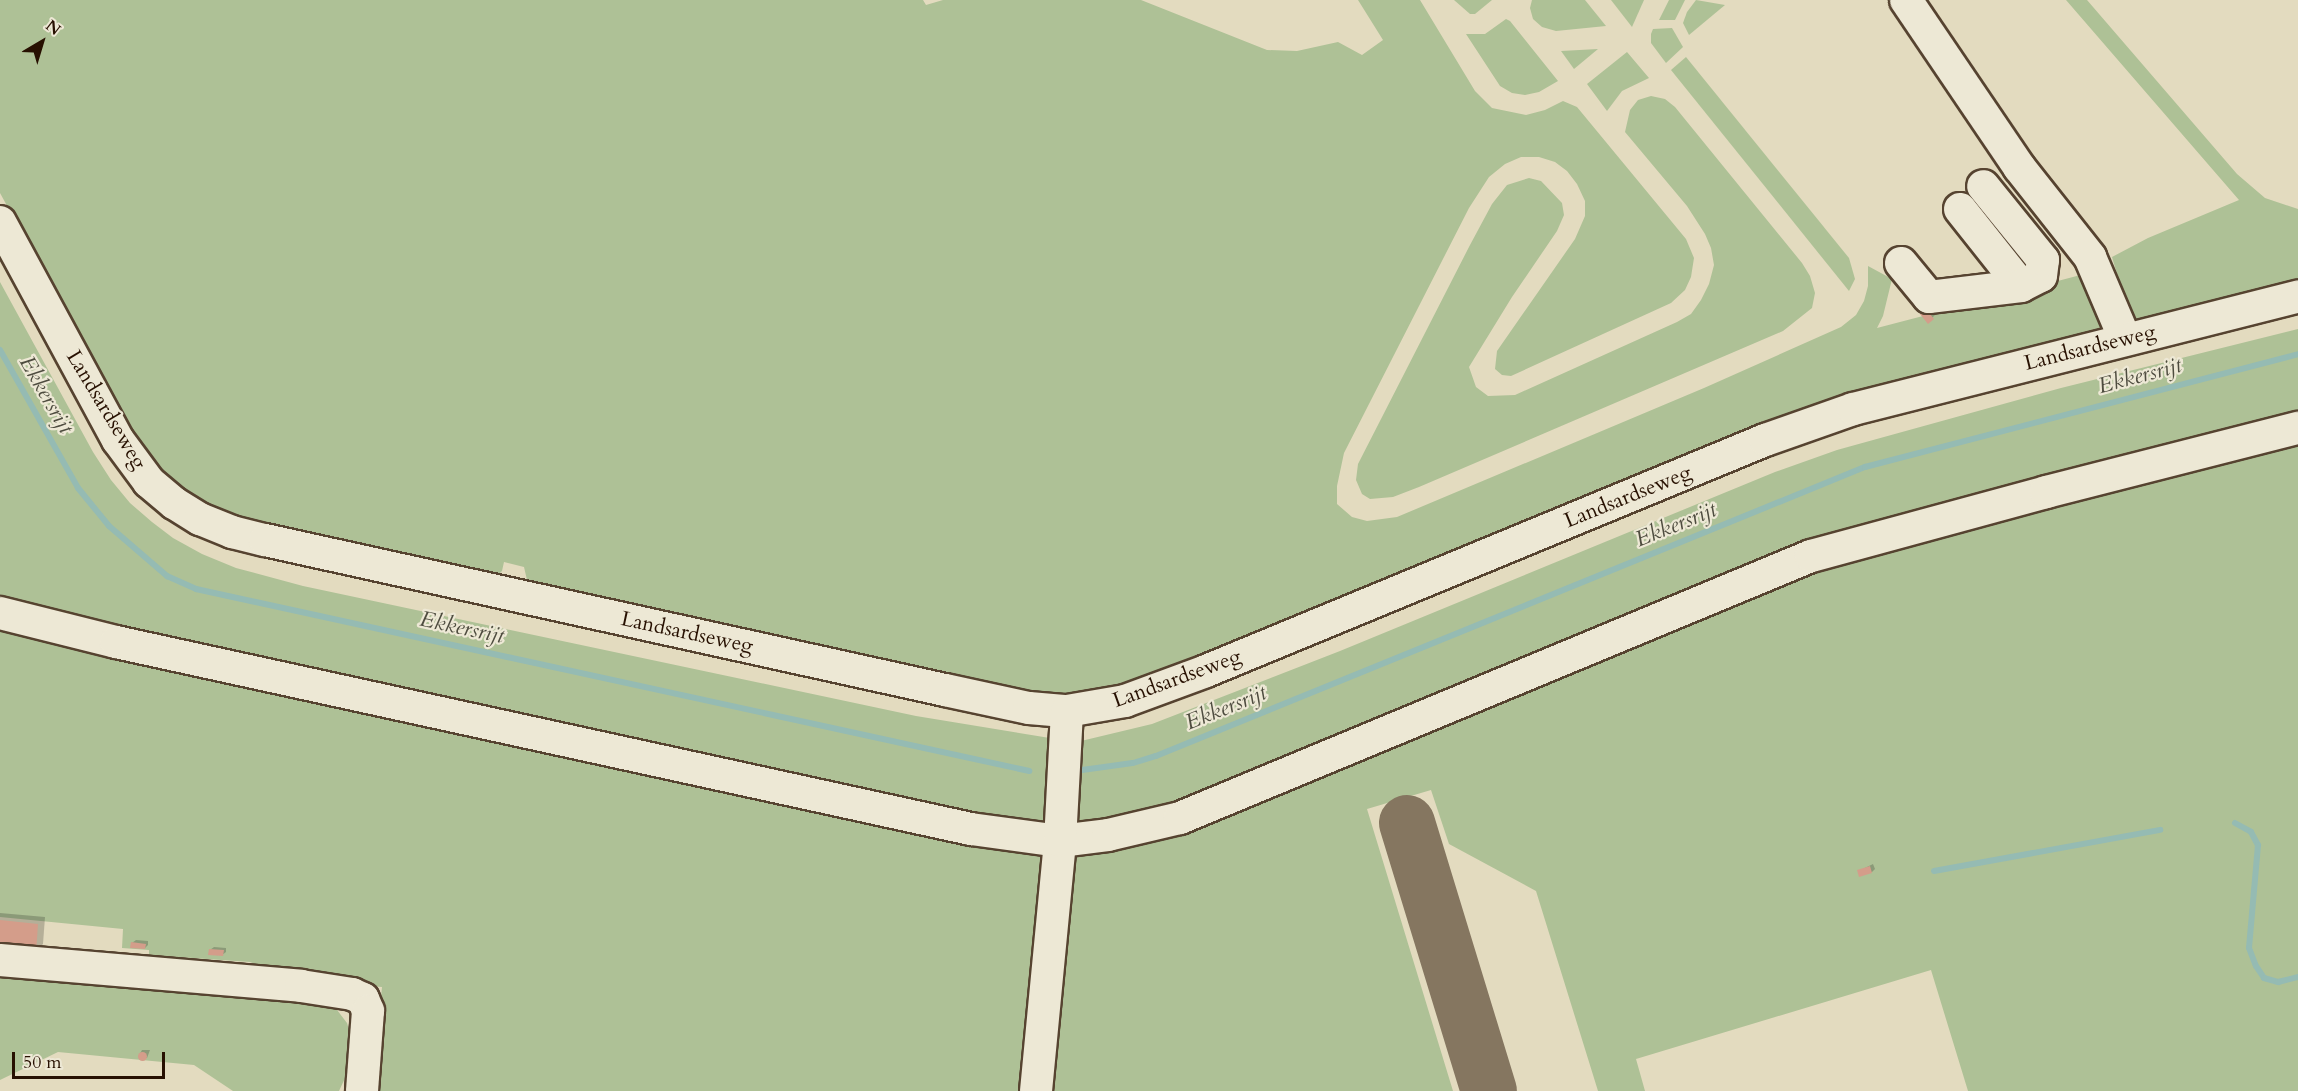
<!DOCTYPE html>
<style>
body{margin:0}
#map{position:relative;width:2298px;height:1091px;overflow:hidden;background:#e3dbbf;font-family:Cardo,serif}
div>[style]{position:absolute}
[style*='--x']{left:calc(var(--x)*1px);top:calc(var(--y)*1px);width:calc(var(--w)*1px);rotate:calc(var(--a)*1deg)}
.green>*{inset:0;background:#aec196}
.shadow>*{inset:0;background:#0003}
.stream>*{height:6px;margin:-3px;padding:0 3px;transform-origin:3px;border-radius:3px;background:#95bbb3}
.taxiway>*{height:56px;margin:-28px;padding:0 28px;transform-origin:28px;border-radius:28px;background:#857660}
.building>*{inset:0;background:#d49d8a}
.round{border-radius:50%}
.roads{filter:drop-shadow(2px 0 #564330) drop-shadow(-2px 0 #564330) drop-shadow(0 2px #564330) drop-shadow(0 -2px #564330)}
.minor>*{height:32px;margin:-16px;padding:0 16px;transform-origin:16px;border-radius:16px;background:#ede8d5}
span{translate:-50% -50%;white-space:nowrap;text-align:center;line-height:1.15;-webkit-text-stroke:4.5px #ede8d5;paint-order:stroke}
.street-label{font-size:21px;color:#271001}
.water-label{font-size:22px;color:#4e4c3f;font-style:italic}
.north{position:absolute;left:12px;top:12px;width:60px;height:60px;-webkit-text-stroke:4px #ede8d5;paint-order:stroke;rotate:38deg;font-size:16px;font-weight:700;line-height:24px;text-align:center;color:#271001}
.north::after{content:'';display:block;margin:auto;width:21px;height:27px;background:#271001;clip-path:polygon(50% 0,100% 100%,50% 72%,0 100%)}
.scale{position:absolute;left:12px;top:1052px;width:153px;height:27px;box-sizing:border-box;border:3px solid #271001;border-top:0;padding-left:8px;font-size:18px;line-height:21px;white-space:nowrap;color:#271001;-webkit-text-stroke:4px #ede8d5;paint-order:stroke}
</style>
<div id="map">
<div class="green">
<div style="clip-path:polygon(0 0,923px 0,926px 5px,943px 0,1141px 0,1267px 50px,1297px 51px,1338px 42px,1362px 55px,1383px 40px,1358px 0,1420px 0,1475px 91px,1492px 108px,1526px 115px,1545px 110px,1563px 101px,1577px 107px,1686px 239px,1694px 258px,1691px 277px,1685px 290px,1671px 303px,1511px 376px,1502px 375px,1495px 369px,1497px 351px,1575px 239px,1585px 216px,1585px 201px,1577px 184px,1567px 171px,1555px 162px,1539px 157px,1521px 157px,1505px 164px,1489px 177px,1469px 208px,1344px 453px,1337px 486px,1337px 504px,1352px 517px,1367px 521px,1397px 517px,1704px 388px,1841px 327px,1856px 315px,1864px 301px,1868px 286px,1868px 266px,1892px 279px,1883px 316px,1877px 328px,2092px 272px,2100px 298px,2104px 335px,1945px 376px,1128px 693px,1053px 697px,534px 590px,527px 580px,524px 567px,504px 562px,502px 571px,491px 581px,233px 522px,184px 494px,157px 468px,133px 436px,0 193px)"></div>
<div style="clip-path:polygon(1454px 0,1492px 0,1475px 14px,1470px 14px)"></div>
<div style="clip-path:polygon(1532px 0,1585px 0,1606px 26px,1556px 31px,1542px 27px,1533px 19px,1530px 8px)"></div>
<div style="clip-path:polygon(1611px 0,1644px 0,1632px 27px)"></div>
<div style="clip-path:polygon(1669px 0,1685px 0,1675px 20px,1659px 20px)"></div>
<div style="clip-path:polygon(1696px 0,1725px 5px,1689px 35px,1683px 23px,1687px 12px)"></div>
<div style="clip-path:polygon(2066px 0,2087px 0,2237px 174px,2265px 198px,2298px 209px,2298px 287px,2137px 327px,2130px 318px,2112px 257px,2148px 238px,2239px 200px)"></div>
<div style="clip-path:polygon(1506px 19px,1510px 21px,1558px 81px,1539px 92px,1525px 95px,1512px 93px,1500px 86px,1466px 34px,1485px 34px)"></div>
<div style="clip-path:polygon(1672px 28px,1683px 47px,1666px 63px,1651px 43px,1651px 34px,1653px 29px)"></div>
<div style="clip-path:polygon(1598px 49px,1574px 69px,1561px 51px)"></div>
<div style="clip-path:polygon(1627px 52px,1649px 78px,1622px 91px,1607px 111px,1587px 84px)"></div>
<div style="clip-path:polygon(1686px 57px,1849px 258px,1855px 279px,1849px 291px,1671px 70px)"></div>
<div style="clip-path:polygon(1651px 96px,1665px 99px,1675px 107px,1802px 263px,1810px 276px,1815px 293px,1812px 308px,1783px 331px,1419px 487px,1393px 497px,1370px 499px,1362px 494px,1356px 480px,1358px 464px,1470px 245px,1492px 204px,1507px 185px,1529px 178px,1541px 181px,1562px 203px,1564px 215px,1557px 231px,1512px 297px,1469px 367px,1476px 387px,1488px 396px,1515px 395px,1677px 322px,1691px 314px,1701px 300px,1709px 284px,1714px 265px,1711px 248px,1705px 234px,1687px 206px,1625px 132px,1630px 110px,1638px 100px)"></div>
<div style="clip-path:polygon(0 282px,93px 452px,111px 480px,130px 503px,152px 522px,173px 538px,202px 554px,236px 568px,303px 586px,916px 716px,1062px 740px,1026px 1091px,372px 1091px,382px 987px,302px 981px,250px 962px,149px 955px,149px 950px,122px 948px,123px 929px,0 917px)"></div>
<div style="clip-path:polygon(2298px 329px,2298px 1091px,1968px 1091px,1931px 970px,1636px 1059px,1645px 1091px,1598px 1091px,1536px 891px,1449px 844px,1431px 790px,1367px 809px,1453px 1091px,1045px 1091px,1081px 741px,1152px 724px,1340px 651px,1775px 472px,1837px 450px,2061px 388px)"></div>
<div style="clip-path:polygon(0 965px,310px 993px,334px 1006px,347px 1023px,353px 1043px,353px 1061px,339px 1091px,233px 1091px,194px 1065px,58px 1052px,0 1080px)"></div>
</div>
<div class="shadow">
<div style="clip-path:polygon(1930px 307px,1936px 314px,1928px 322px,1922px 315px)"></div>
<div style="clip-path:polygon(1873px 864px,1875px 869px,1872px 872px,1859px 871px)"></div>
<div style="clip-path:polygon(0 913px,45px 917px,43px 944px,36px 951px,0 948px)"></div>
<div style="clip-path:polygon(136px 940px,148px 941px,148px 945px,145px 948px,132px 943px)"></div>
<div style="clip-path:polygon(214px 947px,226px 948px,226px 952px,222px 955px,210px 950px)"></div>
<div style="clip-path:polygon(142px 1050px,150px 1050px,147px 1058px,138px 1057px)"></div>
</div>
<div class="stream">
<div style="--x:0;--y:350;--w:159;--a:60.5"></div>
<div style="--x:78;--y:488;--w:49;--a:50.8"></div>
<div style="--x:109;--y:526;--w:77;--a:40.8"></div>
<div style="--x:167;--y:576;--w:32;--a:24"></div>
<div style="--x:196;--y:589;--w:853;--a:12.32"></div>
<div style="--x:1082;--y:770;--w:51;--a:-7.8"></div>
<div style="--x:1133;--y:763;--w:24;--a:-17"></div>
<div style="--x:1156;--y:756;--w:766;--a:-22.18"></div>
<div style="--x:1865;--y:467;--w:448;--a:-14.6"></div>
<div style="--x:2235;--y:823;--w:18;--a:29"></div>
<div style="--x:2251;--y:832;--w:15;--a:62"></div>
<div style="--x:2258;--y:845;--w:103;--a:95"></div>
<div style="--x:2249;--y:948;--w:19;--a:69"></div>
<div style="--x:2256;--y:966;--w:14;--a:56"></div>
<div style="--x:2264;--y:978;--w:15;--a:16"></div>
<div style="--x:2278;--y:982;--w:21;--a:-14"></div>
<div style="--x:1934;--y:871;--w:230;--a:-10.3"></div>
</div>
<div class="taxiway">
<div style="--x:1407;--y:823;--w:280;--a:73"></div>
</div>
<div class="building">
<div style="clip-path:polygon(1926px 309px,1934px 319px,1928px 324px,1920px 314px)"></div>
<div style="clip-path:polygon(1870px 866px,1872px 873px,1859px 877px,1857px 870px)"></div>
<div style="clip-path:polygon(0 920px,38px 924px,36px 953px,0 950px)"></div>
<div style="clip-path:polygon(131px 942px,146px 944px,145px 949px,130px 948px)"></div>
<div style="clip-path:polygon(209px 949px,224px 950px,223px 956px,208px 955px)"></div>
<div class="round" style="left:137.5px;top:1051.5px;width:9px;height:9px"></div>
</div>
<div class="roads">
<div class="minor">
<div style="--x:1906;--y:0;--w:202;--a:55.9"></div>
<div style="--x:2019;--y:167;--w:115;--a:51.7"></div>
<div style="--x:2090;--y:257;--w:89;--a:66.9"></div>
<div style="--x:1960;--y:209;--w:98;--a:51.6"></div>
<div style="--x:0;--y:222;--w:248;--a:61.6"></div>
<div style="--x:118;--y:440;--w:52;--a:53.6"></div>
<div style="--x:149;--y:482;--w:33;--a:40"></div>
<div style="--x:174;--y:503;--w:31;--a:32"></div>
<div style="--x:200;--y:519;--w:35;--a:22"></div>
<div style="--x:232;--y:532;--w:34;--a:14"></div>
<div style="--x:265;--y:540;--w:696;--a:12.44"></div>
<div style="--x:945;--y:690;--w:86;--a:12.1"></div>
<div style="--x:1029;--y:708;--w:38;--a:5"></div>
<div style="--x:1067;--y:711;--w:59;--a:-9.8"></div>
<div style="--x:1125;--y:701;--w:86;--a:-20.3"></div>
<div style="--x:1206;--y:671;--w:605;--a:-22.45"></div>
<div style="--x:1765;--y:440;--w:93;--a:-19.4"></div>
<div style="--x:1853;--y:409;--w:459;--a:-14.2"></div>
<div style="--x:1901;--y:263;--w:44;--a:50.5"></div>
<div style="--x:1929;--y:297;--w:93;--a:-6.8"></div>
<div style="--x:2021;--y:286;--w:22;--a:-27"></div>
<div style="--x:2041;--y:276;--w:16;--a:-83"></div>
<div style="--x:2043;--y:260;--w:95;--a:-129"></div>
<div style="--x:0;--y:613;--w:120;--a:14"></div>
<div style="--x:116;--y:642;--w:875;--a:12.34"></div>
<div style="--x:971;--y:829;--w:90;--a:7.7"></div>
<div style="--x:1060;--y:841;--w:48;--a:-7.1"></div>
<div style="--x:1108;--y:835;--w:74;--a:-13.3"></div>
<div style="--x:1180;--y:818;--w:683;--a:-22.55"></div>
<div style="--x:1811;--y:556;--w:244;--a:-15.2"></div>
<div style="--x:2046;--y:492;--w:260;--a:-14.3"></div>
<div style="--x:0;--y:960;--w:302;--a:4.9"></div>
<div style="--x:301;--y:986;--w:52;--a:8.9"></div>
<div style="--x:352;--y:994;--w:12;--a:24"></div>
<div style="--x:363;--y:999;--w:13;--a:67"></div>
<div style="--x:368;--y:1011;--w:80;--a:94.3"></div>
<div style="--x:1036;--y:1091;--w:251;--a:-84.5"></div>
<div style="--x:1060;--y:841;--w:130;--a:-86.9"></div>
</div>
</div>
<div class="street-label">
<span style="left:2090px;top:348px;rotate:-14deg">Landsardseweg</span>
<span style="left:106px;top:410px;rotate:59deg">Landsardseweg</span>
<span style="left:1628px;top:497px;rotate:-22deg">Landsardseweg</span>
<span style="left:687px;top:633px;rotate:12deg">Landsardseweg</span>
<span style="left:1177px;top:679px;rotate:-20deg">Landsardseweg</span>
</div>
<div class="water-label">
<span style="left:2140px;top:376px;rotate:-15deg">Ekkersrijt</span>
<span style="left:46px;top:395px;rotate:60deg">Ekkersrijt</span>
<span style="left:1676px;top:525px;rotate:-22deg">Ekkersrijt</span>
<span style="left:462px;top:628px;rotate:12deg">Ekkersrijt</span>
<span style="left:1226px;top:708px;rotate:-22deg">Ekkersrijt</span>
</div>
<div class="north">N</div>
<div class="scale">50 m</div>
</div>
